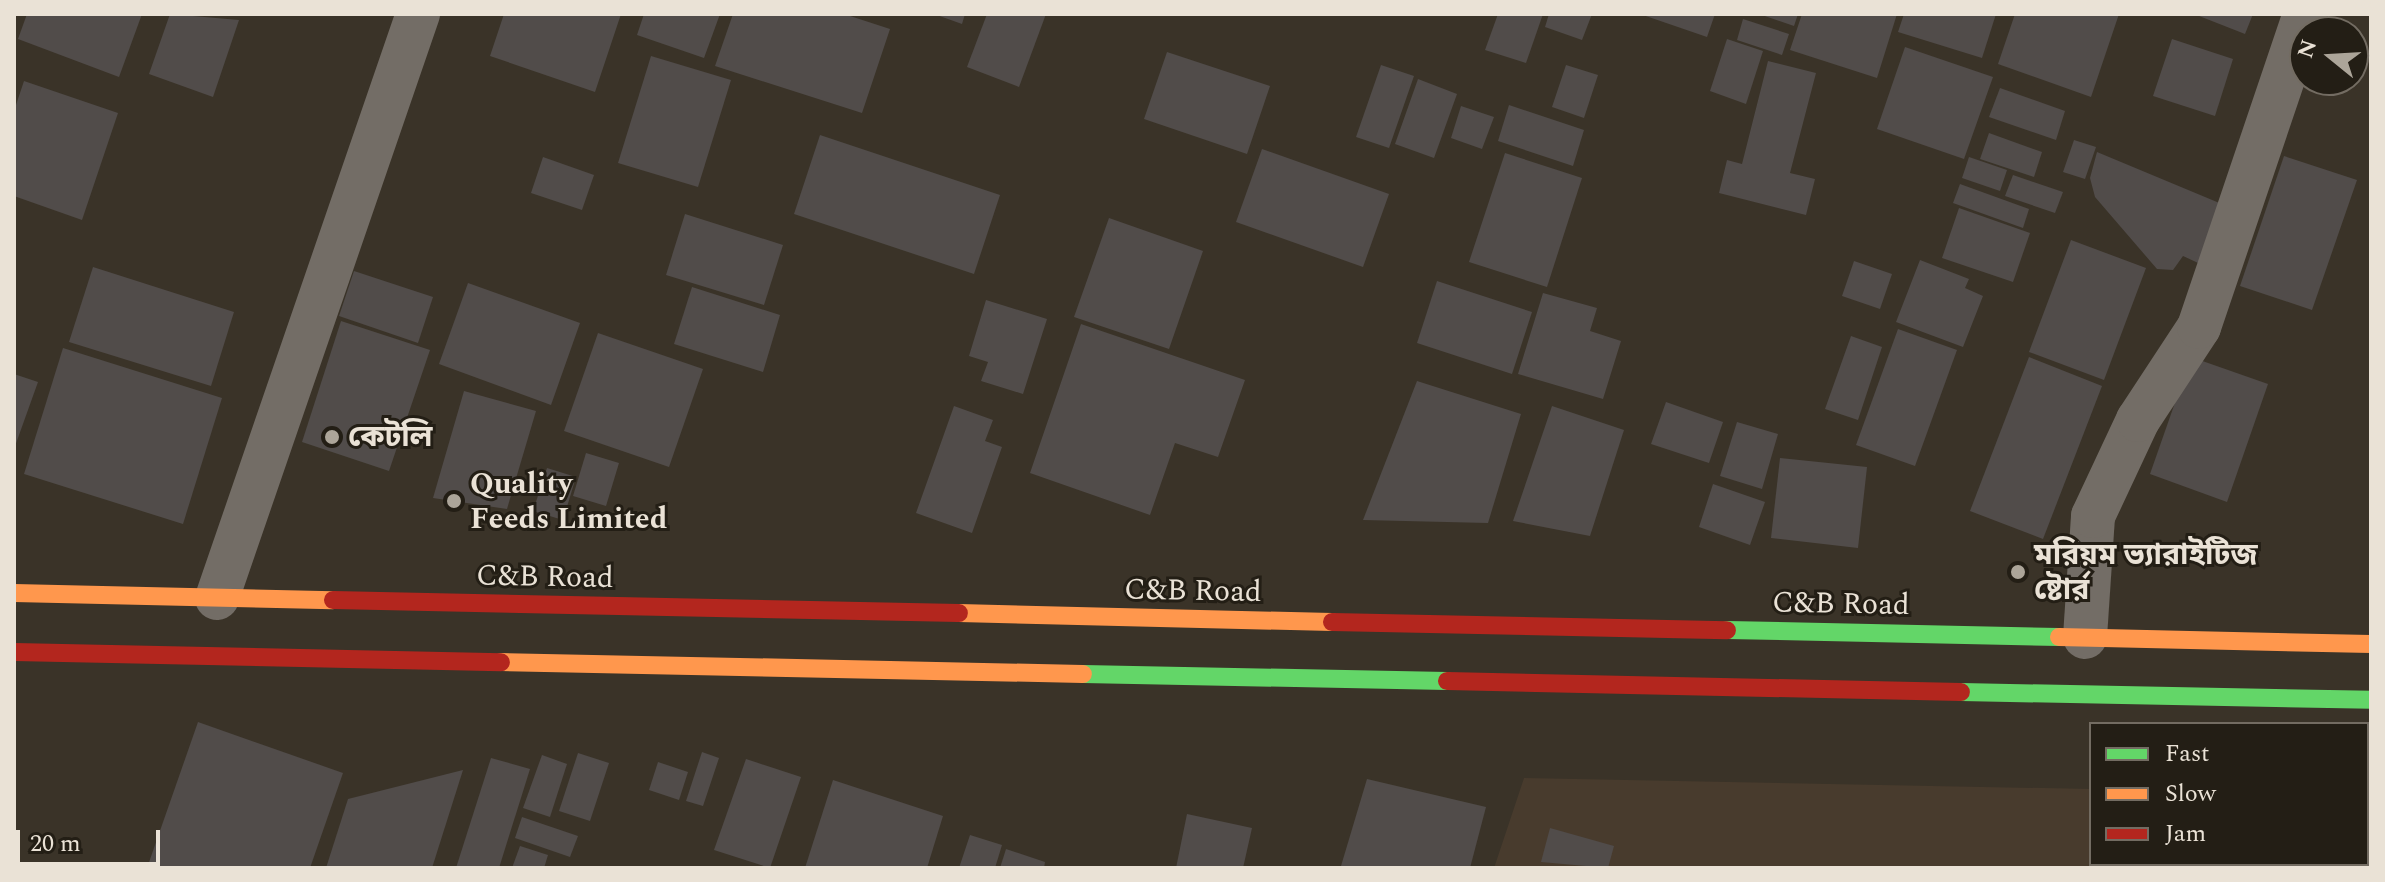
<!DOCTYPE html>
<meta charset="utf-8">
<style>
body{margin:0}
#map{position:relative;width:2385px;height:882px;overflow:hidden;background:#3a3328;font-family:Spectral,"Noto Sans Bengali",serif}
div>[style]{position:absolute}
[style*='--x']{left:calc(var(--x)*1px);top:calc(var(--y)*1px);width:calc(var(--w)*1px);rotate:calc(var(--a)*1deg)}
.education>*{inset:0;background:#483b2d}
.building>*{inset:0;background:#514c4a}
.street>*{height:44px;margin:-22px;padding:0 22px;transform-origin:22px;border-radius:22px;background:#736d66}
.fast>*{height:18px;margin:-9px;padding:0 9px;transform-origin:9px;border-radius:9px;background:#63d668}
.slow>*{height:18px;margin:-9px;padding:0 9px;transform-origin:9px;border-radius:9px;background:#ff974d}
.jam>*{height:18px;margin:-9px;padding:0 9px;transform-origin:9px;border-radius:9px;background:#b3261e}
.dots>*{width:22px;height:22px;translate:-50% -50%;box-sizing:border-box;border:4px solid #231e15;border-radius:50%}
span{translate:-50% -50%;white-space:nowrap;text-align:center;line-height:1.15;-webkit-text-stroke:6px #231e15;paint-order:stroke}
.poi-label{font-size:30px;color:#eae2d6;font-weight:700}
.left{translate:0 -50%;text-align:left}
.street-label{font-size:30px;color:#eae2d6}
.frame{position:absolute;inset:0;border:16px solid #eae2d6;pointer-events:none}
.legend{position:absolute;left:2089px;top:722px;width:280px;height:144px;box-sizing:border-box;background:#231e15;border:2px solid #736c62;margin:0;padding:10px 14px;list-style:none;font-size:24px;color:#eae2d6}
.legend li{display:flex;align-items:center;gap:16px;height:40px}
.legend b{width:40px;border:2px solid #736c62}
.north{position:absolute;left:2289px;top:16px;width:80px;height:80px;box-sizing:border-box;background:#231e15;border:2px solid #736c62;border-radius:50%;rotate:288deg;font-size:22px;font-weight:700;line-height:32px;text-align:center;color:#eae2d6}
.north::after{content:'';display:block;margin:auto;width:28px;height:36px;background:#aca599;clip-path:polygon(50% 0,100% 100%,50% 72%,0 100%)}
.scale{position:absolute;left:16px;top:830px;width:144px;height:36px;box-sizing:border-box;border:4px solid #eae2d6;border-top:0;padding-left:10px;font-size:24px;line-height:28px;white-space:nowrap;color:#eae2d6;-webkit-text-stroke:6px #231e15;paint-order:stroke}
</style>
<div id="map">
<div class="education">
<div style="clip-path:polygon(1524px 778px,2091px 789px,2091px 864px,2367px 864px,2371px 796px,2371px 868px,1494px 868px)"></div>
</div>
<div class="building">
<div style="clip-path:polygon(27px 14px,142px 14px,119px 77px,18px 39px)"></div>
<div style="clip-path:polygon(170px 14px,239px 20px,213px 97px,149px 74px)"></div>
<div style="clip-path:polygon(504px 14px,621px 14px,595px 92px,490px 56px)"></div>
<div style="clip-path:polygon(644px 14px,720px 14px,704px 58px,637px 35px)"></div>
<div style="clip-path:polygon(733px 14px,844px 14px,890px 29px,862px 113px,715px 66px)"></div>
<div style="clip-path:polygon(934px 14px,965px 14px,962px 24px)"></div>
<div style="clip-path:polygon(987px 14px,1046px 14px,1019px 87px,967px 67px)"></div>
<div style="clip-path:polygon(1498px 14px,1543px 14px,1526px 63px,1485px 50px)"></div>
<div style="clip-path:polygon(1549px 14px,1592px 14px,1582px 40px,1545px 27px)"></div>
<div style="clip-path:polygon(1640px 14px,1715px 14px,1707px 37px)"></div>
<div style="clip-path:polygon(1759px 14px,1798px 14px,1794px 26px)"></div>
<div style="clip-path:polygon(1802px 14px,1897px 14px,1877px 78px,1790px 50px)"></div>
<div style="clip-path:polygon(1904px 14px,1996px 14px,1982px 58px,1898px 32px)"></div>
<div style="clip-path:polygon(2015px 14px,2119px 14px,2091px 97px,1998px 64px)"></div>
<div style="clip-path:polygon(2194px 14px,2253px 14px,2245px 34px)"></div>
<div style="clip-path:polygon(1743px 19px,1789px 34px,1782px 55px,1737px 40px)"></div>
<div style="clip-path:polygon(1727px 39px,1763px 51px,1746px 104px,1710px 91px)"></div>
<div style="clip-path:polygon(2172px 39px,2233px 59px,2215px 116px,2153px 96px)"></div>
<div style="clip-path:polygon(1905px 47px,1993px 77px,1964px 159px,1877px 129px)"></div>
<div style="clip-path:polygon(1167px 52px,1270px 86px,1247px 154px,1144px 119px)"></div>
<div style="clip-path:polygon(651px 56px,731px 80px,698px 187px,618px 163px)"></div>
<div style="clip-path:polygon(1768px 61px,1816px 73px,1790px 173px,1815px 179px,1806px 215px,1719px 193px,1727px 160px,1742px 164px)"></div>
<div style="clip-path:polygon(1381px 65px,1414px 76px,1389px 148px,1356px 137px)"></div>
<div style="clip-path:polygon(1566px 65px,1598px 75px,1584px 118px,1552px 107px)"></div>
<div style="clip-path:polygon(1418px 79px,1457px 94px,1434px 158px,1395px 144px)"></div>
<div style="clip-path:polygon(24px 81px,118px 113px,82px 220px,14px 196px,14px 111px)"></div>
<div style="clip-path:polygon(2000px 88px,2065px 111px,2056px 140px,1989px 117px)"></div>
<div style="clip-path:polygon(1509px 105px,1584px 130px,1573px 166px,1498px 141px)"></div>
<div style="clip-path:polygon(1461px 106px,1494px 117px,1482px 149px,1451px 138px)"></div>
<div style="clip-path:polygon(1989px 133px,2042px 152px,2034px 177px,1980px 159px)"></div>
<div style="clip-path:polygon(820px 135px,1000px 195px,974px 274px,794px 214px)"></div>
<div style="clip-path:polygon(2074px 140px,2096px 147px,2085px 179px,2063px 172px)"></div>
<div style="clip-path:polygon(1262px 149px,1389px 194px,1363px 267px,1236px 222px)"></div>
<div style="clip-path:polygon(2097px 152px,2229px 207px,2209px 268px,2183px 256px,2173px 270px,2157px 269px,2095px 197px,2090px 178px)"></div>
<div style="clip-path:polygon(1505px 153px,1582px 178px,1547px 287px,1469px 262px)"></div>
<div style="clip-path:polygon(2284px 156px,2357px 180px,2312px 310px,2240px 286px)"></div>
<div style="clip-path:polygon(543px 157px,594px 175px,582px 210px,531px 193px)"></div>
<div style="clip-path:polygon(1969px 157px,2007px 170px,2000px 191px,1962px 178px)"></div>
<div style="clip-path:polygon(2013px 175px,2063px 192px,2055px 213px,2005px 196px)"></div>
<div style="clip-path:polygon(1960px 184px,2029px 209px,2023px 228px,1953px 203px)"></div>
<div style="clip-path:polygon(1959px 208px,2030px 233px,2013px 282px,1942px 258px)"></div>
<div style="clip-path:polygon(685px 214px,783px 245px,764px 305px,666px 275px)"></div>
<div style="clip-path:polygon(1109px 218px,1203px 251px,1169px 349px,1074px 317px)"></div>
<div style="clip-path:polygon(2071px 240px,2146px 268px,2104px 380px,2029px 352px)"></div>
<div style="clip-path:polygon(1920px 260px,1969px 279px,1965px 288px,1983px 296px,1963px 347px,1896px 322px)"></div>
<div style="clip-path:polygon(1854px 261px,1892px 274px,1880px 309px,1842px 296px)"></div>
<div style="clip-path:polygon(93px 267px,234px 312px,211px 386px,69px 342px)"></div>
<div style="clip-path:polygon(354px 271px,433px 297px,418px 343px,339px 316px)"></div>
<div style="clip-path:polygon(1437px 281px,1532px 312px,1512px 374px,1417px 343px)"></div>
<div style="clip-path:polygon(468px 283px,580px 323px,551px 405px,439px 364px)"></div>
<div style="clip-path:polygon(692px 287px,780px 315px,763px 372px,674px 344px)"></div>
<div style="clip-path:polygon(1543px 293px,1597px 308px,1590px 331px,1621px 341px,1603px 399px,1518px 374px)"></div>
<div style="clip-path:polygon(986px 300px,1047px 319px,1023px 394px,981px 381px,988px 362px,969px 356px)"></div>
<div style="clip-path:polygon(341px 321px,430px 350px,389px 471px,302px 442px)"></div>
<div style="clip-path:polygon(1081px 324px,1245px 380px,1218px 457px,1175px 443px,1150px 515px,1030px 473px)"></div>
<div style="clip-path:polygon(1898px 329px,1957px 350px,1915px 466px,1856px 445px)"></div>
<div style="clip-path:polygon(598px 333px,703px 369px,669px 467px,564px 431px)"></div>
<div style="clip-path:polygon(1851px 336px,1882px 347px,1858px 420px,1825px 409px)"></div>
<div style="clip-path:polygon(63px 348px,222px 398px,183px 524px,24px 474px)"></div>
<div style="clip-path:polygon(2029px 357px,2102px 386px,2043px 539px,1970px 511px)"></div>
<div style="clip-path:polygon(2191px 357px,2268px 384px,2227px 502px,2150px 474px)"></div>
<div style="clip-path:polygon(14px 374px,38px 382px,14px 449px)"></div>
<div style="clip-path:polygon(1417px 381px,1521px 414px,1488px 523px,1363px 520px)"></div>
<div style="clip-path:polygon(464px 391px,536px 411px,507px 509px,433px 498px)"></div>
<div style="clip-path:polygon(1666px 402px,1723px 422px,1709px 463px,1651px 444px)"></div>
<div style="clip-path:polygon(954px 406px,993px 420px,985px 441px,1002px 447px,972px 533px,916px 513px)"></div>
<div style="clip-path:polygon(1552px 406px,1624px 430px,1590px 536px,1513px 521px)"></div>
<div style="clip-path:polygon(1737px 422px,1778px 434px,1762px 489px,1720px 476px)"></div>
<div style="clip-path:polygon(586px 453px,619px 463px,606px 506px,573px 496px)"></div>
<div style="clip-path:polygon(1780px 458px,1867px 467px,1858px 548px,1771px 538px)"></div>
<div style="clip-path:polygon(547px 468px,576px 477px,563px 520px,533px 511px)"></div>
<div style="clip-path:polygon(1713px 484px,1765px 502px,1750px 545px,1699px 527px)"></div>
<div style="clip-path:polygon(198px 722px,343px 773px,310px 868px,147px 868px)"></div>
<div style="clip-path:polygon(702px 752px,719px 758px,703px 806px,686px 801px)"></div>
<div style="clip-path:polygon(578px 753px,609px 763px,590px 821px,559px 811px)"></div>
<div style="clip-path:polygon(542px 755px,567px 764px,550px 817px,523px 808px)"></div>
<div style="clip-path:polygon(491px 758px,530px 769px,499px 868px,456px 868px)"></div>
<div style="clip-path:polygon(746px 759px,801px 777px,770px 868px,714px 850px)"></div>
<div style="clip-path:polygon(658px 762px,688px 772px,679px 800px,649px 790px)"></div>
<div style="clip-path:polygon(463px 770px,432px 868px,326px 868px,348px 799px)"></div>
<div style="clip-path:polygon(1367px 779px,1486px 807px,1470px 868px,1341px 866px)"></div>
<div style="clip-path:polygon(833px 780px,943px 816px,927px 868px,805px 868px)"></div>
<div style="clip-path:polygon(1187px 814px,1252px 828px,1243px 868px,1176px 868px)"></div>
<div style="clip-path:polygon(522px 817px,578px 836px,570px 857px,515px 838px)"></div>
<div style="clip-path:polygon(1550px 828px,1614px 846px,1608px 868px,1541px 862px)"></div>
<div style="clip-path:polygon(970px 835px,1002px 845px,995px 868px,959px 868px)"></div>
<div style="clip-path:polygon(2367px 843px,2371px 868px,2272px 868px,2367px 864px)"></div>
<div style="clip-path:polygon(520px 846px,548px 855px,544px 868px,512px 868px)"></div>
<div style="clip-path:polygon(1006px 849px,1045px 862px,1044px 868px,1000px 868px)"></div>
</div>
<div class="street">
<div style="--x:217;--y:598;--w:618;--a:-71.01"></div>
<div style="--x:2085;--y:637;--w:121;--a:-86.2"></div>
<div style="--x:2093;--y:516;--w:106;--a:-64.9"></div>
<div style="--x:2138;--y:420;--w:111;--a:-56.7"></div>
<div style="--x:2199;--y:327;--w:330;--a:-71.3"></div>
</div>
<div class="fast">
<div style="--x:1727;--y:630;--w:332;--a:1.2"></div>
<div style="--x:1083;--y:674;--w:364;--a:1.1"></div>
<div style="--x:1961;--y:692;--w:410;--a:1.1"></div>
</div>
<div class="slow">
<div style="--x:14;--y:593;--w:319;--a:1.3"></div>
<div style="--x:959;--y:613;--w:373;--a:1.4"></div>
<div style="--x:2059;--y:637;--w:312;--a:1.3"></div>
<div style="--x:501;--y:662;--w:582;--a:1.18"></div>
</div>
<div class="jam">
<div style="--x:333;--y:600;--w:626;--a:1.19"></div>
<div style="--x:1332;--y:622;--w:395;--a:1.2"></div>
<div style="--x:14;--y:652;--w:487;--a:1.2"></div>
<div style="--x:1447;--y:681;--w:514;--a:1.23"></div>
</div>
<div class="dots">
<div style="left:332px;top:437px;background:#aca599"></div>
<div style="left:454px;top:501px;background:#aca599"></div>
<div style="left:2018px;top:572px;background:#aca599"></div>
</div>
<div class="poi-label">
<span class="left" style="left:348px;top:437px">কেটলি</span>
<span class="left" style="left:470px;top:501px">Quality<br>Feeds Limited</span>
<span class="left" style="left:2034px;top:572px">মরিয়ম ভ্যারাইটিজ<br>ষ্টোর্র</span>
</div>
<div class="street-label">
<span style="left:545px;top:577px;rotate:1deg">C&amp;B Road</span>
<span style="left:1193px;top:591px;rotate:1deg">C&amp;B Road</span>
<span style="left:1841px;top:604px;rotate:1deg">C&amp;B Road</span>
</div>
<div class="frame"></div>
<ul class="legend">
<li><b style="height:10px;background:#63d668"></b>Fast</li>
<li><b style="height:10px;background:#ff974d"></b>Slow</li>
<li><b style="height:10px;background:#b3261e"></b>Jam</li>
</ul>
<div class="north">N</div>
<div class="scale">20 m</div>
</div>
